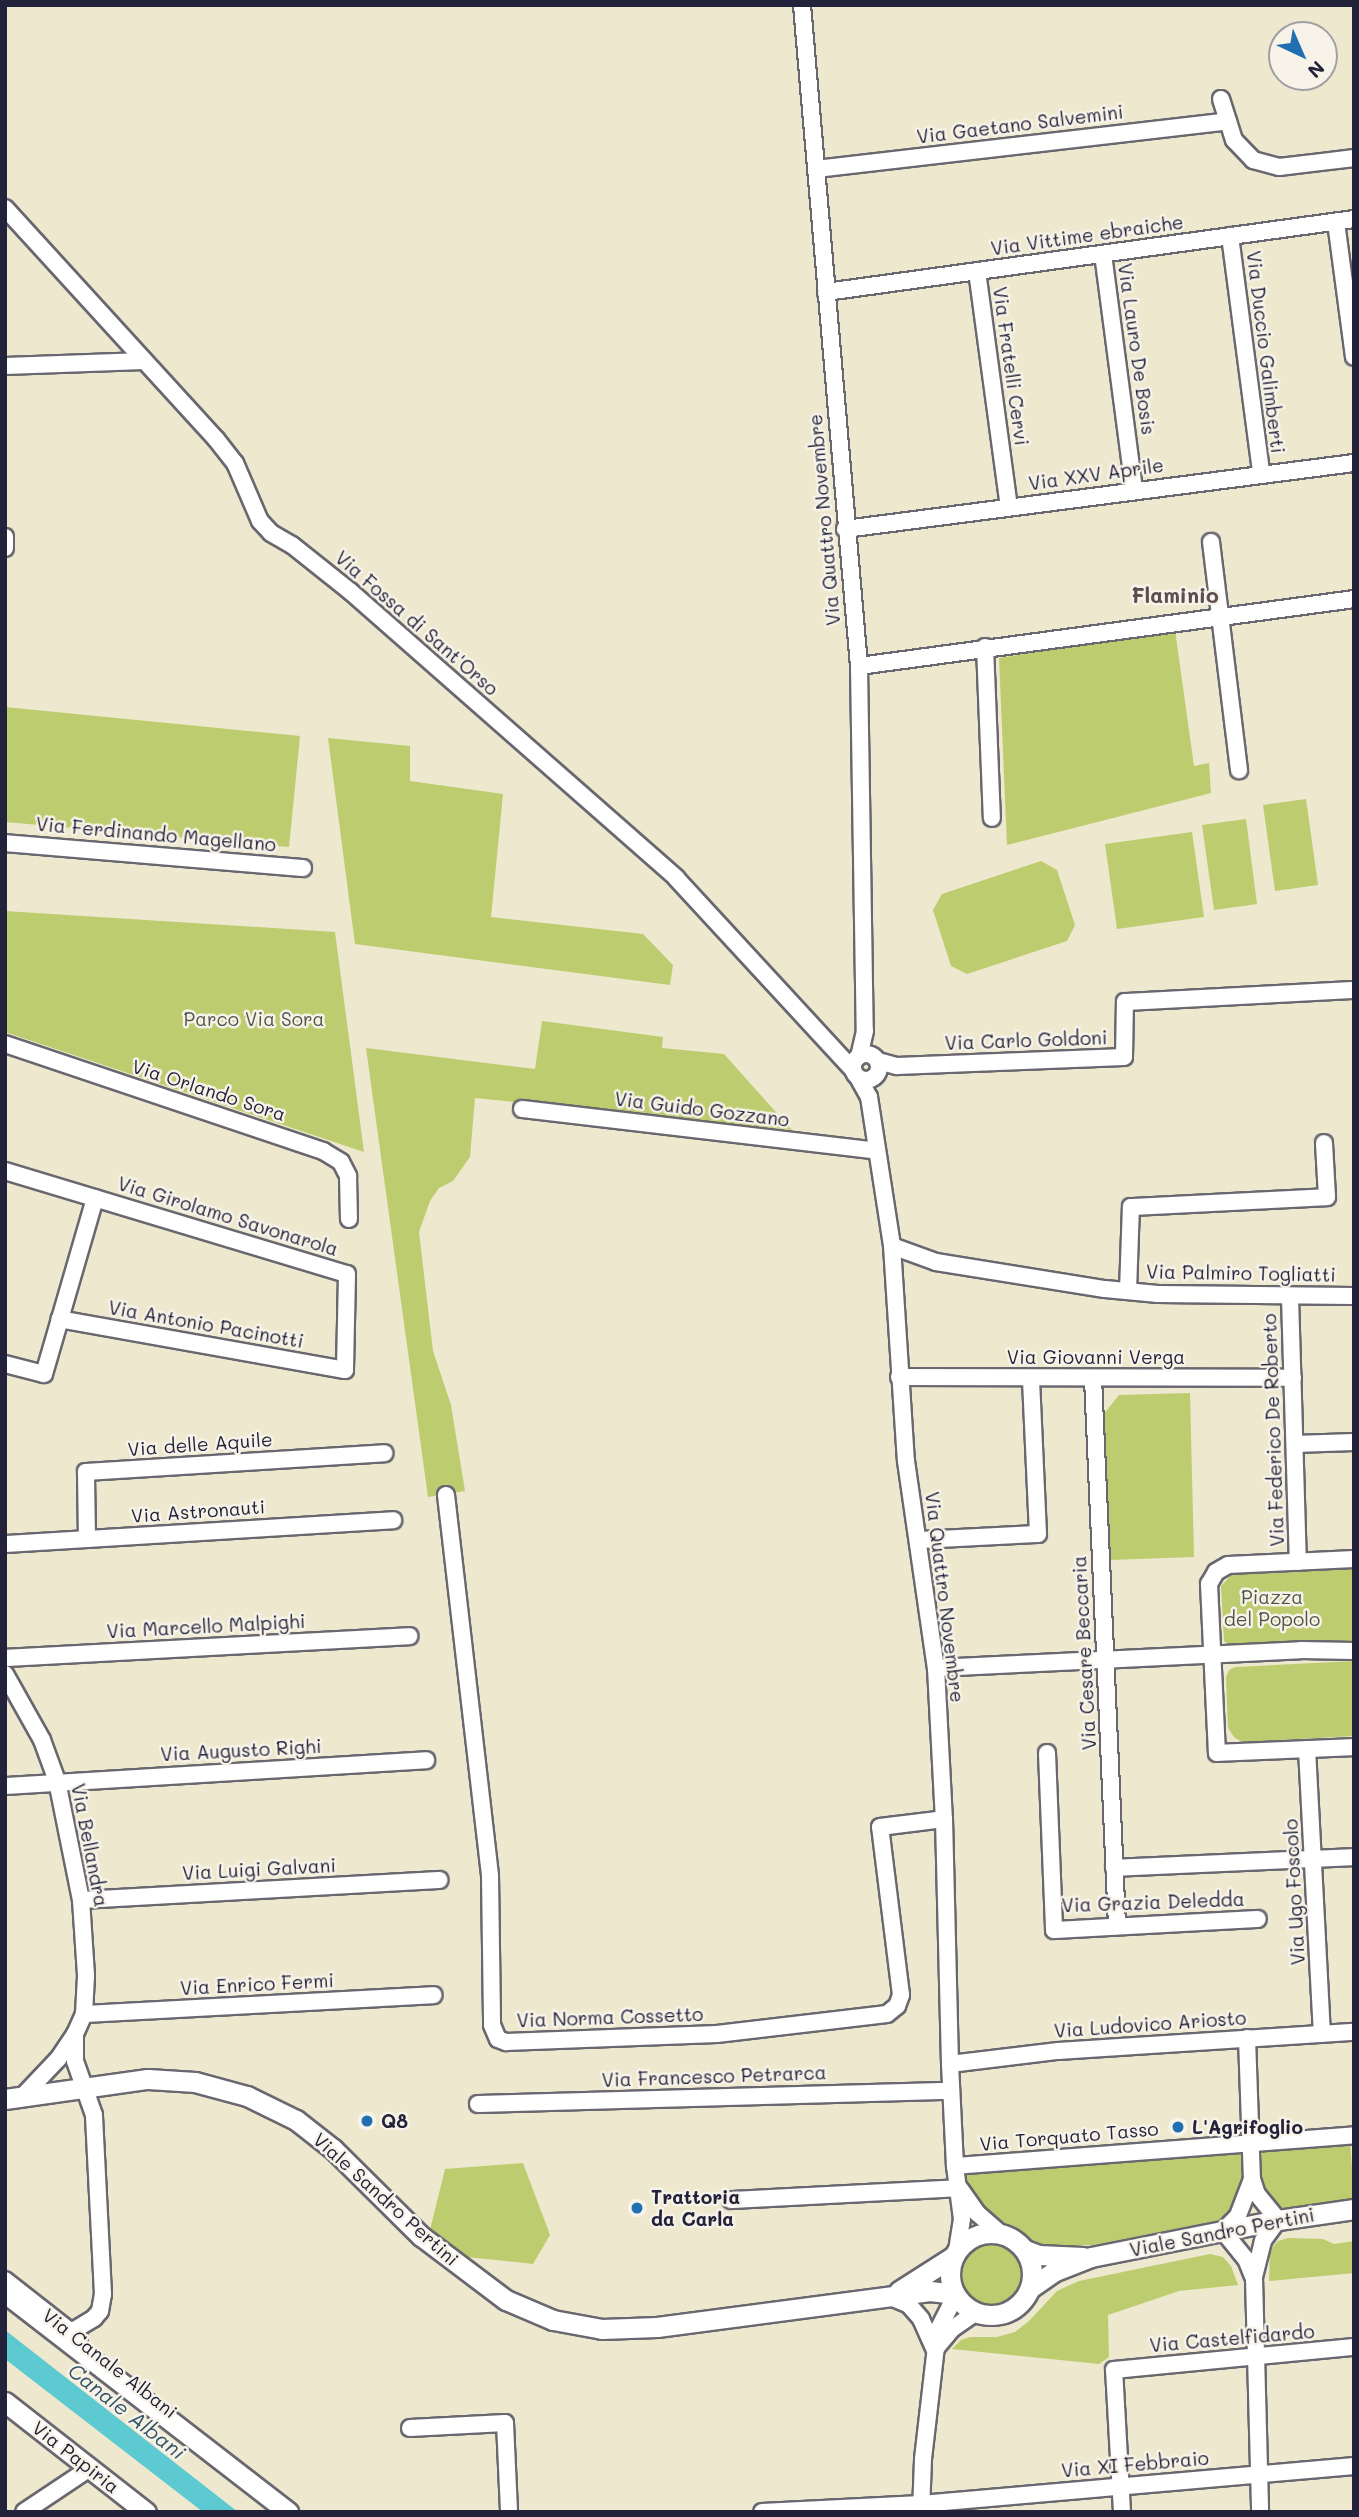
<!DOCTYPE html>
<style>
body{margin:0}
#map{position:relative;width:1359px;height:2517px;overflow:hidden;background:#eee8cf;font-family:Mali,sans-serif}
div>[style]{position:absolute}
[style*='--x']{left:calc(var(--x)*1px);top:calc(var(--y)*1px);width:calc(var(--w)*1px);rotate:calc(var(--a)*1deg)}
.green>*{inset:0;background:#bccc6e}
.round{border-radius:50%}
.water>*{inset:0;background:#5dcad2}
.roads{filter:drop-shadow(2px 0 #69676f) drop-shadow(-2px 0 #69676f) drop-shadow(0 2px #69676f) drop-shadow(0 -2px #69676f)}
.minor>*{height:16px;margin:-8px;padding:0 8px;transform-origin:8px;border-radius:8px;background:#fff}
.minor>.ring{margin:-8px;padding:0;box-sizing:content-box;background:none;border:16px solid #fff;border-radius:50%}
.major>*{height:19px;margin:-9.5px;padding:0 9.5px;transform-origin:9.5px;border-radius:9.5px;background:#fff}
.major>.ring{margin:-9.5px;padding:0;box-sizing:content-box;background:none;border:19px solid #fff;border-radius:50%}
.dots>*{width:19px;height:19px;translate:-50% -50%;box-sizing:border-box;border:4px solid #f7f3e8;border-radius:50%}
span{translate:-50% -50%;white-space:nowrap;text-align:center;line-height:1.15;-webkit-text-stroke:5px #f7f3e8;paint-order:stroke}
.street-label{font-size:19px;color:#22223b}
.park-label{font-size:19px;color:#50554a}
.poi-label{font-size:19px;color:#22223b;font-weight:700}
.left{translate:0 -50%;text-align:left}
.neighbourhood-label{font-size:21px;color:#5e4d4f;font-weight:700}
.water-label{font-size:21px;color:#345468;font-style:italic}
.frame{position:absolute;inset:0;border:7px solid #22223b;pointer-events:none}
.north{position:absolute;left:1268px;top:21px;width:70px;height:70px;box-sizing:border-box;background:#f7f3e8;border:2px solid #a29fa3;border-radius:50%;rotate:136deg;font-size:19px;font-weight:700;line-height:28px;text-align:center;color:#22223b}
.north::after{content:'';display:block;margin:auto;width:24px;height:32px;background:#1f6fb2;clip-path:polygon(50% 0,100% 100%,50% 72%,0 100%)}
</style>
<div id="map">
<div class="green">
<div style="clip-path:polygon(1175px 630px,1194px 766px,1209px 763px,1211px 793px,1007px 845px,999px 658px)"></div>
<div style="clip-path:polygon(5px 707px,300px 736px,289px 847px,5px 822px)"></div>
<div style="clip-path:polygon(328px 738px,410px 746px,410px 781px,503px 794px,491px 917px,643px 934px,673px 965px,670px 985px,355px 944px)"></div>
<div style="clip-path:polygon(1306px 799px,1318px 885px,1275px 891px,1263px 805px)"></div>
<div style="clip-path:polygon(1246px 819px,1257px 904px,1214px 910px,1202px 825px)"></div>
<div style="clip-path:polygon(1192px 832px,1204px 917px,1117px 929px,1105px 844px)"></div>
<div style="clip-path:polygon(1041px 861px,1057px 870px,1075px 925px,1067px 941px,967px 974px,951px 966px,933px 910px,942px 894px)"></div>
<div style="clip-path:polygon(5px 911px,335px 932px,364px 1152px,5px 1032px)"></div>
<div style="clip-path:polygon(542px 1021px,663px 1037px,662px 1048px,724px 1054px,792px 1130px,475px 1098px,470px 1157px,453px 1181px,439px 1188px,430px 1201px,419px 1232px,433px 1351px,451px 1405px,465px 1491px,428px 1497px,366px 1048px,535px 1069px)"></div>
<div style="clip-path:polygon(1190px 1393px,1194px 1557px,1110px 1560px,1103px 1415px,1119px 1395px)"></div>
<div style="clip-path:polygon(1354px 1565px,1354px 1642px,1234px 1648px,1224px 1641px,1221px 1586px,1235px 1571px)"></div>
<div style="clip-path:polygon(1354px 1661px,1354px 1736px,1242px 1742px,1234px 1737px,1228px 1728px,1226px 1677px,1229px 1670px,1235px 1667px)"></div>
<div style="clip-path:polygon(1350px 2139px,1354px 2201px,1259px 2213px,1257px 2147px)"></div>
<div style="clip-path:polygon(1244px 2149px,1246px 2215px,1094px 2245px,1051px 2246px,1026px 2241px,982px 2204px,966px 2185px,965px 2171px)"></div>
<div style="clip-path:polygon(523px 2163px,550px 2235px,533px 2264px,457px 2256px,430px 2230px,445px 2169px)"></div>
<div style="clip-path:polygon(1288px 2238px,1323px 2239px,1334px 2244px,1354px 2241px,1354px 2273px,1269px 2281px,1270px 2250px,1278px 2241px)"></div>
<div class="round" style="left:959px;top:2240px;width:66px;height:66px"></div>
<div style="clip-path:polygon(1210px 2254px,1223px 2257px,1231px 2266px,1238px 2285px,1179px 2291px,1108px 2315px,1109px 2357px,1099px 2364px,952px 2349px,961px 2340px,970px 2337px,997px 2337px,1015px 2332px,1029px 2321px,1057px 2291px,1079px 2281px)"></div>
</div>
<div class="water">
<div style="clip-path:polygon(5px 2330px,238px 2512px,203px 2512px,5px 2359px)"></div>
</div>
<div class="roads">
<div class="minor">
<div style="--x:802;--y:5;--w:663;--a:85.07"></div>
<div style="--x:859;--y:666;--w:365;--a:89.1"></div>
<div style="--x:865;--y:1031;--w:26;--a:103"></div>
<div style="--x:1221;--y:99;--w:43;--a:72.4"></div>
<div style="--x:1234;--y:140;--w:28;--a:46"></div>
<div style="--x:1253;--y:160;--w:27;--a:15"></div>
<div style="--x:1279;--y:167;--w:76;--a:-6.8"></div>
<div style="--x:816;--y:169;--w:415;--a:-6.6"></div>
<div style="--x:5;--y:208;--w:313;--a:47.6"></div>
<div style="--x:216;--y:439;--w:31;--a:52"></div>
<div style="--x:235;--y:463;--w:63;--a:66.7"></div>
<div style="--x:260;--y:521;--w:16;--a:47"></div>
<div style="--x:271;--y:533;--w:24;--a:30"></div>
<div style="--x:292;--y:545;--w:75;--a:38.5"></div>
<div style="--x:351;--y:592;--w:433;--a:41.3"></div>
<div style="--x:676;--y:878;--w:261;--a:47.3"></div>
<div style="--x:1336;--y:222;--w:136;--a:82.4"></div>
<div style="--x:1230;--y:236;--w:239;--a:82.5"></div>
<div style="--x:1103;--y:254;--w:238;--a:82.5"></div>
<div style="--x:977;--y:271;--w:238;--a:82.3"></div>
<div style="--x:826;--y:292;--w:533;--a:-7.87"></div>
<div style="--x:5;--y:366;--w:139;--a:-2.1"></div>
<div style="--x:845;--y:529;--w:513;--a:-7.39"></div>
<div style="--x:5;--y:537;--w:11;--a:90"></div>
<div style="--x:1211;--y:542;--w:230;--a:83"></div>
<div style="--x:985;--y:647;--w:171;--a:87.7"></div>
<div style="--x:859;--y:666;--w:500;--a:-7.7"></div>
<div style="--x:5;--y:843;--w:299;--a:4.8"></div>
<div style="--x:5;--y:1044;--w:336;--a:18.6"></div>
<div style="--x:323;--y:1151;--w:21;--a:31"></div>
<div style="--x:341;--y:1162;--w:16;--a:63"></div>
<div style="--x:348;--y:1176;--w:43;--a:88.7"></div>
<div class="ring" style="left:853px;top:1054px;width:10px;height:10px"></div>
<div style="--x:878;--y:1061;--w:20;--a:15"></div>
<div style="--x:897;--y:1066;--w:227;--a:-2.3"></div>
<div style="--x:1124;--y:1057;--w:55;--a:-89"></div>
<div style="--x:1125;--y:1002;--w:229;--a:-3"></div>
<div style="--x:859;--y:1079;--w:21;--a:61"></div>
<div style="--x:869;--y:1097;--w:151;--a:81.2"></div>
<div style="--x:892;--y:1246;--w:215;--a:86.3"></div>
<div style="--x:906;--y:1461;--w:209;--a:81.8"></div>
<div style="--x:936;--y:1668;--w:151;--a:87"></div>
<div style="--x:944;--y:1819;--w:245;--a:88.6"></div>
<div style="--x:950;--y:2064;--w:102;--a:87.2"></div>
<div style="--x:955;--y:2166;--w:53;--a:82.5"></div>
<div style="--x:962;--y:2219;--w:32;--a:99"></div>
<div style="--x:522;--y:1109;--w:357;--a:6.7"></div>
<div style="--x:5;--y:1171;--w:357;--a:16.8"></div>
<div style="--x:347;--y:1274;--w:96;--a:91.2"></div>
<div style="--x:345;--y:1370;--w:290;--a:-169.9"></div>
<div style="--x:892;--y:1246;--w:47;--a:20"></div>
<div style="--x:936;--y:1262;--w:171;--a:9.1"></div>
<div style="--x:1105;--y:1289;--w:53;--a:5.4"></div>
<div style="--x:1158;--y:1294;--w:196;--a:0.6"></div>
<div style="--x:1128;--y:1291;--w:84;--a:-88"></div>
<div style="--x:1131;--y:1207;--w:196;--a:-2.9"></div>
<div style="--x:1327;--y:1197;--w:54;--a:-93.2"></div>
<div style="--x:1290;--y:1297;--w:265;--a:88.3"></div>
<div style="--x:5;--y:1364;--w:40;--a:14.4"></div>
<div style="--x:44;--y:1374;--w:183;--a:-73.8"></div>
<div style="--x:899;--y:1377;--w:394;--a:0.1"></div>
<div style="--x:1093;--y:1378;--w:549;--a:87.49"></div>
<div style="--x:1295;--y:1444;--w:59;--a:-1.9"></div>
<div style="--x:446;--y:1495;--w:384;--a:83.4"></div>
<div style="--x:490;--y:1876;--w:149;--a:89.2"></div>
<div style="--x:492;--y:2025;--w:15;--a:67"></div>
<div style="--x:498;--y:2039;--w:9;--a:21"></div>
<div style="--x:506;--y:2042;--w:211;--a:-2.2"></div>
<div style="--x:717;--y:2034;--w:171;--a:-6.7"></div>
<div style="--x:887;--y:2014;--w:13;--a:-39"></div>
<div style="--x:897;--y:2006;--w:12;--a:-70"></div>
<div style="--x:901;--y:1995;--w:169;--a:-97.1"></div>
<div style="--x:880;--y:1827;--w:64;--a:-7.1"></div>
<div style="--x:87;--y:1539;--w:67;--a:-90.9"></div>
<div style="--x:86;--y:1472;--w:299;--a:-3.6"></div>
<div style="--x:918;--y:1540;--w:120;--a:-2.9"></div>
<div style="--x:1038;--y:1534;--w:156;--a:-92.6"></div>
<div style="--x:5;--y:1544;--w:389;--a:-3.5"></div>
<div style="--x:1354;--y:1559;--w:126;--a:177.3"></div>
<div style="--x:1228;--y:1565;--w:14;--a:150"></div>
<div style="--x:1216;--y:1572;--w:14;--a:120"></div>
<div style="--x:1209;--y:1584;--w:169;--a:87.3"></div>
<div style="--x:1217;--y:1753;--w:137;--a:-2.5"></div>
<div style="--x:5;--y:1658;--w:405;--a:-3.1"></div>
<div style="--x:936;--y:1668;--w:365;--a:-2.8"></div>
<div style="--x:1301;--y:1650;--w:53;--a:1.1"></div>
<div style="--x:5;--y:1674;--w:76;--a:60.7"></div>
<div style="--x:42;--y:1740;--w:44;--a:69.9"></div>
<div style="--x:57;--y:1781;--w:121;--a:78.6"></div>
<div style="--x:81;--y:1900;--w:76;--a:86.2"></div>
<div style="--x:86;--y:1976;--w:38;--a:93"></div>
<div style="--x:84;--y:2014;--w:22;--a:114"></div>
<div style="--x:75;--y:2034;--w:30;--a:124"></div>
<div style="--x:58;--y:2059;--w:50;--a:133.4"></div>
<div style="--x:1307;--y:1749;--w:285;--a:87"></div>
<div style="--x:1047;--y:1753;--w:177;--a:87.7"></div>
<div style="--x:1054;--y:1930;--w:204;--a:-3.1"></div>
<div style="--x:5;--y:1786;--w:422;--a:-3.5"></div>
<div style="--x:1114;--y:1868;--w:240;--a:-2.6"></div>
<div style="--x:81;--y:1900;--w:359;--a:-3.2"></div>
<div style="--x:84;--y:2014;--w:350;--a:-3.1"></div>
<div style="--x:1247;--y:2038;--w:141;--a:88"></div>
<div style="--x:1252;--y:2179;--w:16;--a:72"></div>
<div style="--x:1257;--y:2194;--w:33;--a:51"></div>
<div style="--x:1278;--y:2220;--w:26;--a:126"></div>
<div style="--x:1263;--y:2241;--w:38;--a:104"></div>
<div style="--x:1254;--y:2278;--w:234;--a:88.5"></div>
<div style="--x:950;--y:2064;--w:109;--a:-6.9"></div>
<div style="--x:1058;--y:2051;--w:297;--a:-3.7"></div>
<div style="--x:478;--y:2104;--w:473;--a:-1.6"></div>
<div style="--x:955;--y:2166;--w:400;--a:-4.4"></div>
<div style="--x:1252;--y:2179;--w:40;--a:111"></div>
<div style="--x:1238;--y:2216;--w:21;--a:135"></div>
<div style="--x:1223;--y:2231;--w:36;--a:51"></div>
<div style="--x:1246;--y:2259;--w:18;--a:68"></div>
<div style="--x:961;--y:2190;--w:28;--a:55"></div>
<div style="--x:977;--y:2213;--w:30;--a:41"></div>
<div style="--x:731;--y:2200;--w:228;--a:-3"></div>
<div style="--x:5;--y:2280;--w:94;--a:38.1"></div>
<div style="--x:888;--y:2296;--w:23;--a:23"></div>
<div style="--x:909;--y:2305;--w:18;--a:49"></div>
<div style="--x:921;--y:2319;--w:32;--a:66"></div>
<div style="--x:71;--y:2332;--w:27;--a:-31"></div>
<div style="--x:94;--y:2318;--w:9;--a:-49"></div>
<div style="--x:100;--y:2311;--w:17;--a:-80"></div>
<div style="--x:103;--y:2294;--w:179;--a:-92.9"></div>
<div style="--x:94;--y:2115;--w:57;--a:-109.4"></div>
<div style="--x:75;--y:2061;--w:27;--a:-90"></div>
<div style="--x:936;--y:2348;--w:25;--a:-50"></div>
<div style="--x:952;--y:2329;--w:29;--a:-35"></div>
<div style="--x:410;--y:2428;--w:95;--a:-3"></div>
<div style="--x:505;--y:2423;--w:89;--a:87.4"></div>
<div style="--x:24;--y:2512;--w:79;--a:-33.7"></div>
<div style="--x:762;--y:2512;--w:159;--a:-2.9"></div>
<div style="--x:921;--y:2504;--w:435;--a:-5"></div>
<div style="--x:921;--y:2512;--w:53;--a:-87.8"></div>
<div style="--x:923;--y:2459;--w:130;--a:-83.4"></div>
<div style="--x:938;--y:2330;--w:39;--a:-63"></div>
<div style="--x:1122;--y:2512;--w:142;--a:-93.2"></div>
<div style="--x:1114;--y:2370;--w:241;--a:-5.5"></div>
</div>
<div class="major">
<div style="--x:5;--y:2099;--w:144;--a:-8"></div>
<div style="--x:148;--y:2079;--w:47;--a:3.7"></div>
<div style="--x:195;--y:2082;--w:54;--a:15.1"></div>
<div style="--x:247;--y:2096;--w:55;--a:26.1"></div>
<div style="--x:296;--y:2120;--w:47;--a:38.1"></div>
<div style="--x:333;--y:2149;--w:124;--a:44.7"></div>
<div style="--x:421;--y:2236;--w:106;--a:37"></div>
<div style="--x:506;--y:2300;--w:51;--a:23.1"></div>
<div style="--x:553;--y:2320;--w:50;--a:10.4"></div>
<div style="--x:602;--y:2329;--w:55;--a:-2.1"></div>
<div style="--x:657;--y:2327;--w:275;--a:-7.5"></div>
<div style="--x:930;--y:2291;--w:25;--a:7"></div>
<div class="ring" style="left:950px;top:2233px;width:63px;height:63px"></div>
<div style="--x:1025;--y:2250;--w:15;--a:20"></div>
<div style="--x:1039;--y:2255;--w:44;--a:2.6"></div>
<div style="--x:1029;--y:2289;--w:29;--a:-35"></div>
<div style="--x:1053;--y:2272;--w:41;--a:-21.5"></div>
<div style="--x:1091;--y:2257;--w:191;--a:-11.2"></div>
<div style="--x:1278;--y:2220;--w:77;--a:-8.2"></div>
<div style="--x:899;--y:2291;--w:65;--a:-32.5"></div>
<div style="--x:5;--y:2293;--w:358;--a:37.7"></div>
<div style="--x:5;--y:2402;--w:179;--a:38"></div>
</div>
</div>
<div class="dots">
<div style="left:367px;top:2121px;background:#1f6fb2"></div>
<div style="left:1178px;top:2127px;background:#1f6fb2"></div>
<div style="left:637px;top:2208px;background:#1f6fb2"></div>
</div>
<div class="street-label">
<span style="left:1020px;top:124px;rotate:-7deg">Via Gaetano Salvemini</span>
<span style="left:1087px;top:235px;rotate:-8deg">Via Vittime ebraiche</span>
<span style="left:1137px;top:349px;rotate:82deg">Via Lauro De Bosis</span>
<span style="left:1266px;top:352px;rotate:83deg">Via Duccio Galimberti</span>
<span style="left:1011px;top:366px;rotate:82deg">Via Fratelli Cervi</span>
<span style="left:1096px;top:474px;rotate:-8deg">Via XXV Aprile</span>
<span style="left:824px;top:520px;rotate:-95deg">Via Quattro Novembre</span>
<span style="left:417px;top:623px;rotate:41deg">Via Fossa di Sant'Orso</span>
<span style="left:156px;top:834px;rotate:5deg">Via Ferdinando Magellano</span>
<span style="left:1026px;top:1040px;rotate:-2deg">Via Carlo Goldoni</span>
<span style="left:209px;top:1090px;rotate:18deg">Via Orlando Sora</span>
<span style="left:702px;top:1109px;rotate:7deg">Via Guido Gozzano</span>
<span style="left:228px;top:1216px;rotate:17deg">Via Girolamo Savonarola</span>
<span style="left:1241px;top:1273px;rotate:1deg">Via Palmiro Togliatti</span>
<span style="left:206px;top:1324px;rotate:10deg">Via Antonio Pacinotti</span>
<span style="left:1096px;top:1357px">Via Giovanni Verga</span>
<span style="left:1273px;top:1430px;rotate:-92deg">Via Federico De Roberto</span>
<span style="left:200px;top:1444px;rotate:-4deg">Via delle Aquile</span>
<span style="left:198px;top:1511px;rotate:-4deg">Via Astronauti</span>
<span style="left:945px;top:1597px;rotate:83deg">Via Quattro Novembre</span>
<span style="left:206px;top:1626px;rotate:-3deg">Via Marcello Malpighi</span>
<span style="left:1084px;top:1653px;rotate:-93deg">Via Cesare Beccaria</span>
<span style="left:241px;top:1750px;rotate:-3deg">Via Augusto Righi</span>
<span style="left:90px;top:1845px;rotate:79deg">Via Bellandra</span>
<span style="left:259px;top:1869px;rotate:-3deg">Via Luigi Galvani</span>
<span style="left:1294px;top:1892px;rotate:-93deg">Via Ugo Foscolo</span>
<span style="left:1153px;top:1902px;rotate:-2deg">Via Grazia Deledda</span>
<span style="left:257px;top:1984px;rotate:-3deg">Via Enrico Fermi</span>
<span style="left:610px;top:2017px;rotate:-2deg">Via Norma Cossetto</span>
<span style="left:1150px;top:2024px;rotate:-4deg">Via Ludovico Ariosto</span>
<span style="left:714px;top:2076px;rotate:-2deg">Via Francesco Petrarca</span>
<span style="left:1069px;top:2136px;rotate:-5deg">Via Torquato Tasso</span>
<span style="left:386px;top:2199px;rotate:42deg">Viale Sandro Pertini</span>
<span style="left:1222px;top:2232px;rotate:-11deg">Viale Sandro Pertini</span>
<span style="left:1232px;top:2338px;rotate:-5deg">Via Castelfidardo</span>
<span style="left:110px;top:2363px;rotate:38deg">Via Canale Albani</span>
<span style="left:76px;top:2457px;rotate:38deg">Via Papiria</span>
<span style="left:1135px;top:2464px;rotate:-5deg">Via XI Febbraio</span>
</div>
<div class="park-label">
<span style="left:254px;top:1019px">Parco Via Sora</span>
<span style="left:1272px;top:1608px">Piazza<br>del Popolo</span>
</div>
<div class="poi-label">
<span class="left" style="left:381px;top:2121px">Q8</span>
<span class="left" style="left:1192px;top:2127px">L'Agrifoglio</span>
<span class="left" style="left:651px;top:2208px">Trattoria<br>da Carla</span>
</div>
<div class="neighbourhood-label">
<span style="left:1175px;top:595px">Flaminio</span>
</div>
<div class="water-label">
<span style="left:127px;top:2411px;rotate:38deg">Canale Albani</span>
</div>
<div class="frame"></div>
<div class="north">N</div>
</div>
